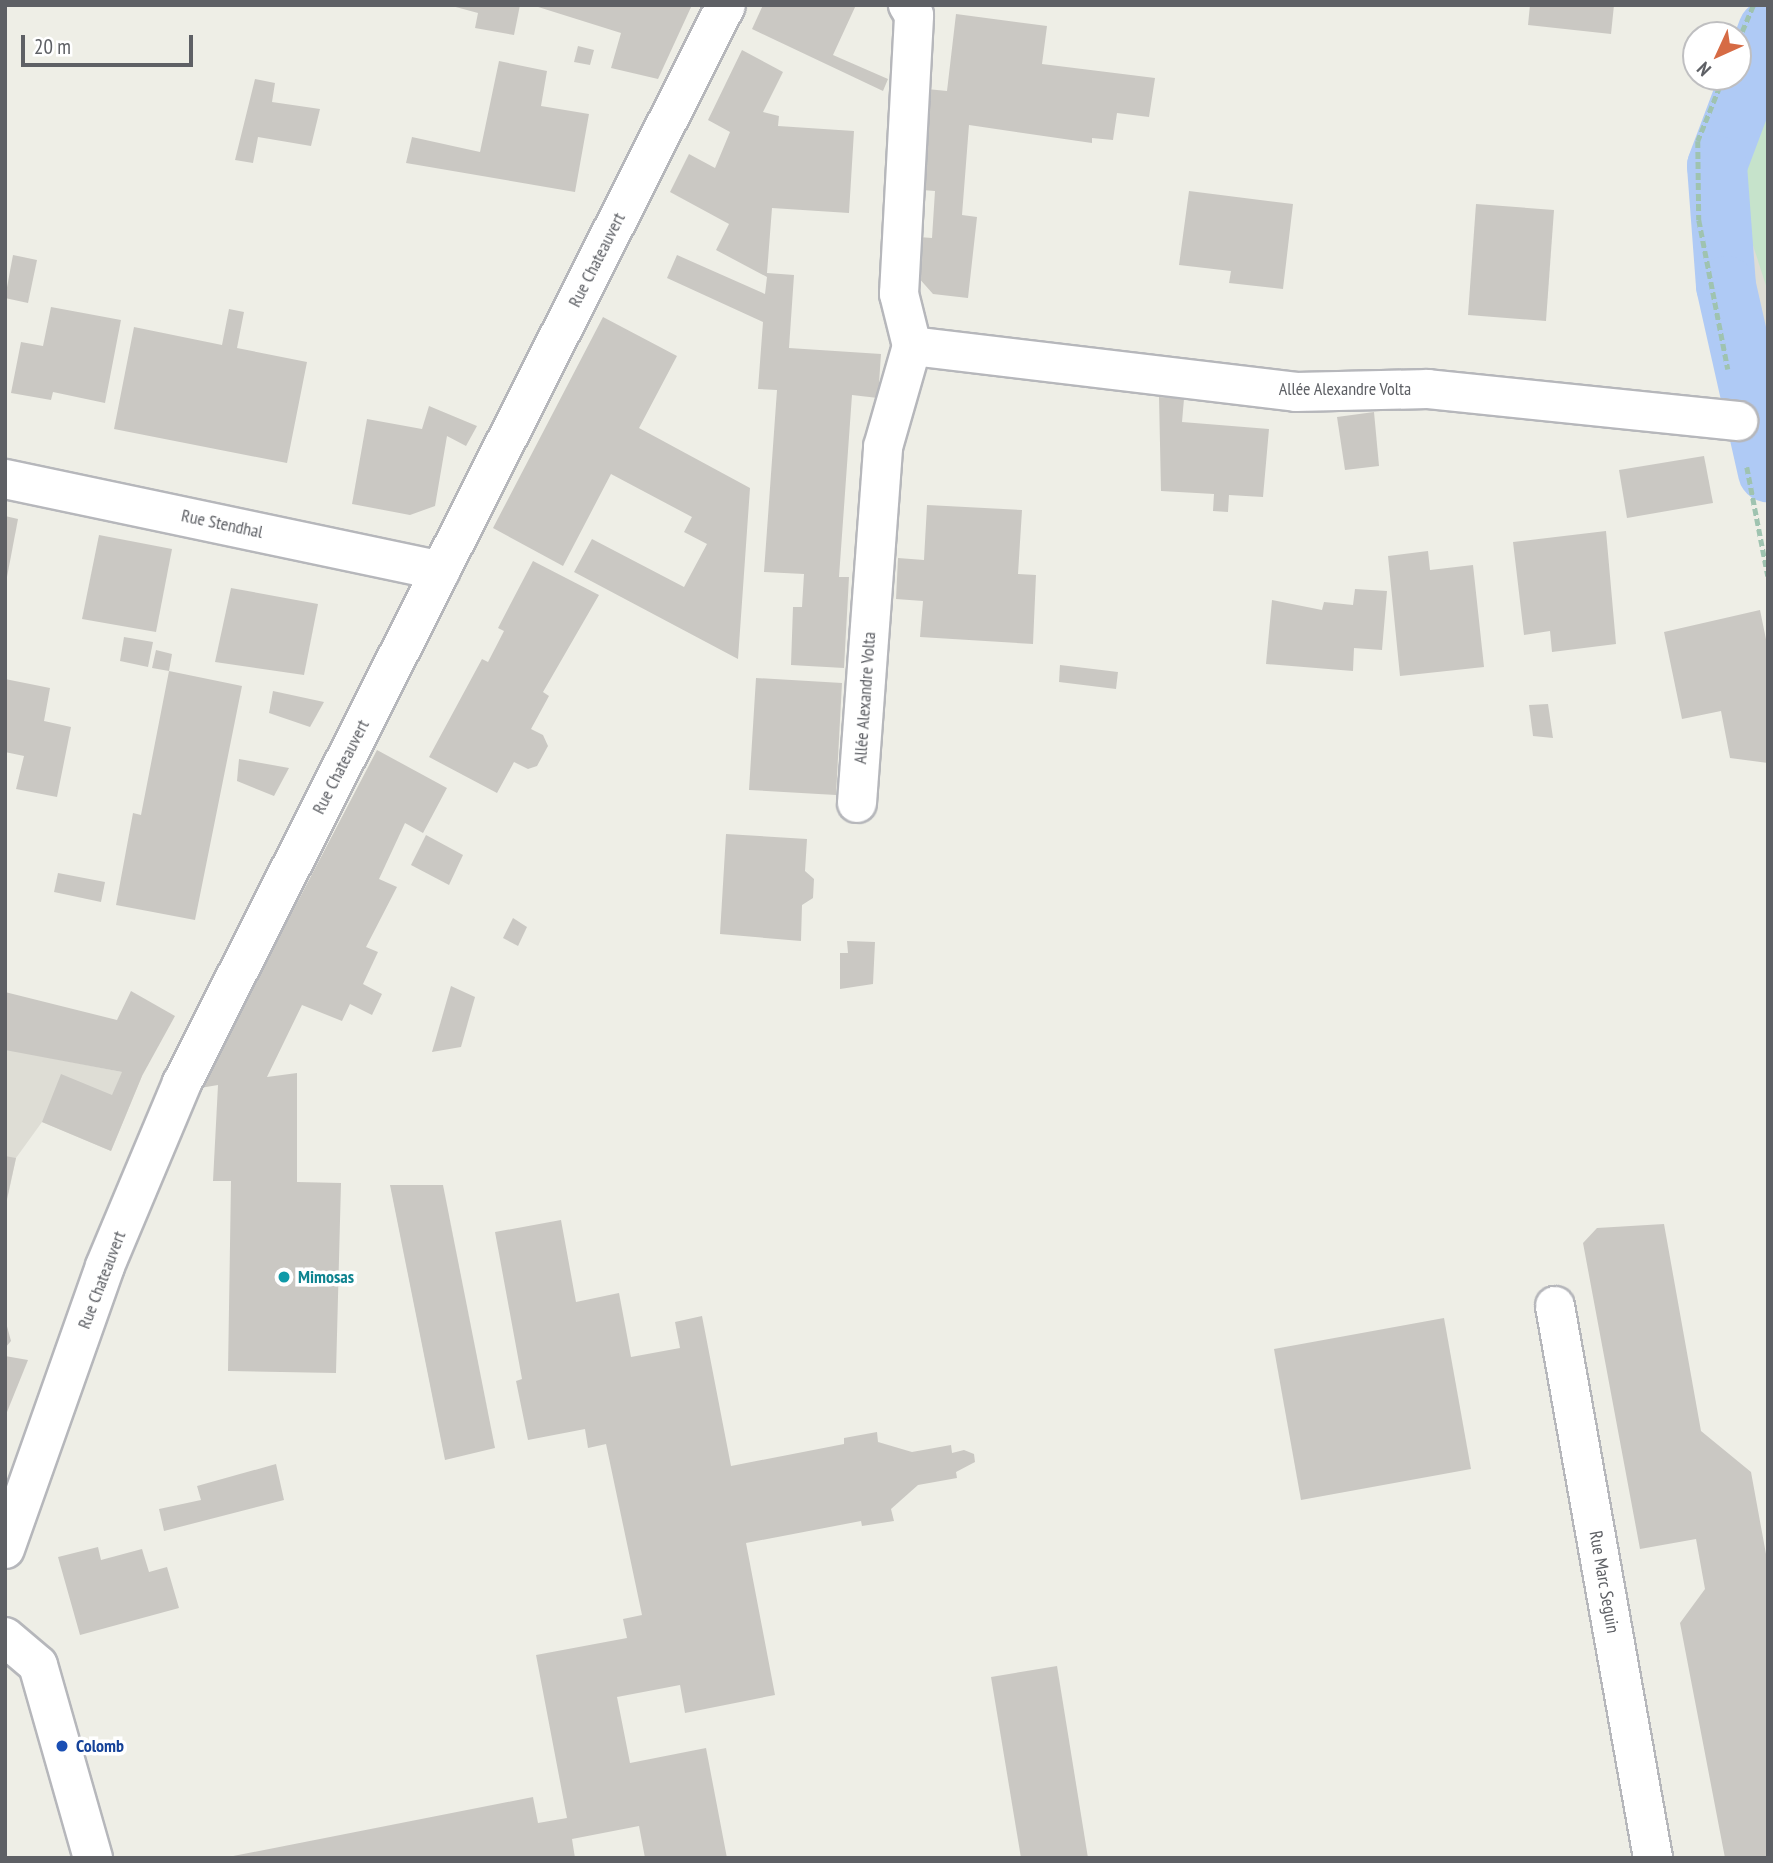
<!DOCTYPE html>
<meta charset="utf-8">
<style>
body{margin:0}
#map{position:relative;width:1773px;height:1863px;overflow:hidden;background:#eeeee6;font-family:"PT Sans Narrow",sans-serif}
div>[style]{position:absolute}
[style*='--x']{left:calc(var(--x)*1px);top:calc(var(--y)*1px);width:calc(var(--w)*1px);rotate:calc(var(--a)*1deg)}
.education>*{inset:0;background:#deddd5}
.green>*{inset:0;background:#c6e3cb}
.canal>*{height:60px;margin:-30px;padding:0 30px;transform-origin:30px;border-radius:30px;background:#afcaf5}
.building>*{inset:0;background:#cac8c3}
.path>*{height:4.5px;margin-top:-2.25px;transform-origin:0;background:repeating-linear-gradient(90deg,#9fc3b0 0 7px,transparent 0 10.5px)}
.roads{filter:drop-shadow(2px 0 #b6b7bb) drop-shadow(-2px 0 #b6b7bb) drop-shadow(0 2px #b6b7bb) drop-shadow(0 -2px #b6b7bb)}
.street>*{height:38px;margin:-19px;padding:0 19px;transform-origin:19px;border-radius:19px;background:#fff}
.secondary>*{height:38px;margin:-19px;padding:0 19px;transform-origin:19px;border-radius:19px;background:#fff}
.dots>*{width:19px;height:19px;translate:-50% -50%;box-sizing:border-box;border:4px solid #fff;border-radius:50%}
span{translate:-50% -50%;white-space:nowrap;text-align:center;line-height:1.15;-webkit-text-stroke:7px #fff;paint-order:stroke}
.street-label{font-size:18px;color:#5e6065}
.culture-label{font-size:18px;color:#0d838f;font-weight:700}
.left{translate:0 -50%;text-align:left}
.transit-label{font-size:18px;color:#164399;font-weight:700}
.frame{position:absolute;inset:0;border:7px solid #5e6065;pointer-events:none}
.north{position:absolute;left:1682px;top:21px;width:70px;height:70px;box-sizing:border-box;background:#fff;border:2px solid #bfbfc1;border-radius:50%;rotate:225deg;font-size:19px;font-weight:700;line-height:28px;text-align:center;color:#5e6065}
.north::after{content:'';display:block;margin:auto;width:24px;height:32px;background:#d66b45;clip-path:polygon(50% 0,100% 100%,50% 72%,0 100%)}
.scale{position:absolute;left:21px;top:35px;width:172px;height:32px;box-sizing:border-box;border:4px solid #5e6065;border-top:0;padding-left:9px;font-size:21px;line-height:24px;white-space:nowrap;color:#5e6065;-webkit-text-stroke:5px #fff;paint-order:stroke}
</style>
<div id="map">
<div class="education">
<div style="clip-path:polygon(1768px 30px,1768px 472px,1726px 286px,1717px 166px)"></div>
<div style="clip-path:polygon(5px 1049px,142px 1076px,111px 1151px,42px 1122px,16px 1158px,5px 1210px)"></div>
</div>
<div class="green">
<div style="clip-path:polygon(1768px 117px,1768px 292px,1717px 133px)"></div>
</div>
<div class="canal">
<div style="--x:1768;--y:30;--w:145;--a:110.6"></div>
<div style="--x:1717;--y:166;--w:120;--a:85.7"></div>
<div style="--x:1726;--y:286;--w:191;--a:77.3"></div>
</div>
<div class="building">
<div style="clip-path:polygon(520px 5px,514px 35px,475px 28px,478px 13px,452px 6px)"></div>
<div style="clip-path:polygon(692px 5px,658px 79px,611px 68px,621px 33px,535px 6px)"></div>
<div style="clip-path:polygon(763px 5px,856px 5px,833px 55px,888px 79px,883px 91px,752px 29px)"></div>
<div style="clip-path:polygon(1530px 5px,1614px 5px,1611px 34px,1528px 25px)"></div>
<div style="clip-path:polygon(956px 14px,1047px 26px,1042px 64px,1155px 78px,1149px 117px,1117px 113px,1113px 140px,1092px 138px,1092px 143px,969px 125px,962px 215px,977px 217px,968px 298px,933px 294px,917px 276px,919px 237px,932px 238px,935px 191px,922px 190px,927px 89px,947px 91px)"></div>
<div style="clip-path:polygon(578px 46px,594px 50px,590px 65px,574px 62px)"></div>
<div style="clip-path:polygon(742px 50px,783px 72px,763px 112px,779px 116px,778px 126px,854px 131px,849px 213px,772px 208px,767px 273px,794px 275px,789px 348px,881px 354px,878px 398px,852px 395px,839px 577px,849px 577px,844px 668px,791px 665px,793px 607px,802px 607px,804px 574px,764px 572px,777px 390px,758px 389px,763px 322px,667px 278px,677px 255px,765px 294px,767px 277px,716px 250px,729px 224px,670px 192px,689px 154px,715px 168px,730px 132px,708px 120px)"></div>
<div style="clip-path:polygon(499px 61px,547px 71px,541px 106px,589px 114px,575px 192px,406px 163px,412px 137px,480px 152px)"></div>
<div style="clip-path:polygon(255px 79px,275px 83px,272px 102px,320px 109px,311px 146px,258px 137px,253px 163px,235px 160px)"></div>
<div style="clip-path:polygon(1189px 191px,1293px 204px,1283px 289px,1229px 283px,1231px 271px,1179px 265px)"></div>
<div style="clip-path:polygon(1476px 204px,1554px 210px,1546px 321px,1468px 315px)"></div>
<div style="clip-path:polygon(13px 255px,37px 260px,28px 303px,5px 298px)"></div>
<div style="clip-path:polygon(51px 307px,121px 320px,105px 403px,53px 392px,51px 400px,11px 393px,21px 342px,43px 346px)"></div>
<div style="clip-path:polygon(229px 309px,244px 312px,237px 348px,307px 362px,287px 463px,114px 429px,134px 327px,222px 345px)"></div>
<div style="clip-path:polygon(603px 317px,677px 356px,639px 428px,750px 488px,738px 659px,574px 572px,592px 539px,684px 587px,707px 544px,684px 532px,692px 517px,611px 474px,563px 566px,493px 528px)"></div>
<div style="clip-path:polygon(1159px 397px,1184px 399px,1182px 422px,1269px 429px,1263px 497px,1229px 495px,1228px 512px,1213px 511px,1214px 494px,1161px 491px)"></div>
<div style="clip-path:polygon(429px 406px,477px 426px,466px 446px,447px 436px,435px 506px,410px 515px,352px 504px,367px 419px,422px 429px)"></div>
<div style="clip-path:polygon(1374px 412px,1379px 466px,1345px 470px,1337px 417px)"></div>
<div style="clip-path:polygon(1704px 456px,1713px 503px,1627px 518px,1619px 470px)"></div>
<div style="clip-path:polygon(927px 505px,1022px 510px,1018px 574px,1036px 575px,1033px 644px,920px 637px,923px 601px,896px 599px,898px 558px,924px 560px)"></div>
<div style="clip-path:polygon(5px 516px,18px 519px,7px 577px,5px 576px)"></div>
<div style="clip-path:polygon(1606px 531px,1616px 644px,1552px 652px,1550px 631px,1524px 635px,1513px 542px)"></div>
<div style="clip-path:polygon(99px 535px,172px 549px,156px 632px,82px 619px)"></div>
<div style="clip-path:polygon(1428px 551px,1430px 570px,1473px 565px,1484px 667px,1400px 676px,1388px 556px)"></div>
<div style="clip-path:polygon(533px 561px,599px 595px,543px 692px,549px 696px,531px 729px,543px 735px,548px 746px,537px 766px,528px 769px,514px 762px,497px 793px,429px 757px,482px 659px,488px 662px,504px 631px,498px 628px)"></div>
<div style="clip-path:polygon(231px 588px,318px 604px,304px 675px,215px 662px)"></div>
<div style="clip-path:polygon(1355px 589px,1387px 591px,1382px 650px,1354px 648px,1353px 671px,1266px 664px,1272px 600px,1322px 610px,1324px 602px,1353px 605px)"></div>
<div style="clip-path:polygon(1760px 610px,1768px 649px,1768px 763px,1730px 758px,1721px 711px,1682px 719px,1664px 632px)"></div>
<div style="clip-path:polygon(124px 637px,153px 642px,148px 667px,120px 661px)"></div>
<div style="clip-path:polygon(156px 650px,172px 654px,169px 671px,242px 686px,195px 920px,116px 905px,133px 813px,141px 815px,169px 671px,152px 668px)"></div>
<div style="clip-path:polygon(1060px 665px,1118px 672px,1116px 689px,1059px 682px)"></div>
<div style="clip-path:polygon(756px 678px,842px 683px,836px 795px,749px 790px)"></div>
<div style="clip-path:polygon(5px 679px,50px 688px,44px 721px,71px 727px,57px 797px,16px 789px,24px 756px,5px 752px)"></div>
<div style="clip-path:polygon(273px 691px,324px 702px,310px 727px,269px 713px)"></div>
<div style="clip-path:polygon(1548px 704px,1553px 738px,1533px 736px,1529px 705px)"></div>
<div style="clip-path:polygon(377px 750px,447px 788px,423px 833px,405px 823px,379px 879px,397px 887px,366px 947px,378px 952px,363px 984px,382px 994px,372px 1015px,350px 1004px,342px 1021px,302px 1005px,267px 1077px,297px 1073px,297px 1182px,341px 1183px,336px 1373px,228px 1371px,231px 1181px,213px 1181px,218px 1085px,200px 1088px)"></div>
<div style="clip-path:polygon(239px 759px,289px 768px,274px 796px,237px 781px)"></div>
<div style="clip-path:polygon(726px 834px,807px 839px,805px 871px,814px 879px,813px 898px,802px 905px,801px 941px,720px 934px)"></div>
<div style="clip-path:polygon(426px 835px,463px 855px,449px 885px,411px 865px)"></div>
<div style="clip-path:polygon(58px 873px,105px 882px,101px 902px,54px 892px)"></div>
<div style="clip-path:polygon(513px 918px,527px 927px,518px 946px,503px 938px)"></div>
<div style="clip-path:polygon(847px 941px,875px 942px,873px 984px,840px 989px,840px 953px,848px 953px)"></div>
<div style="clip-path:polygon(451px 986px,475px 997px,461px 1047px,432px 1052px)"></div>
<div style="clip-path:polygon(131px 991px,175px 1016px,142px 1076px,111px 1151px,42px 1122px,61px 1074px,112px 1095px,122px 1072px,5px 1050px,5px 992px,117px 1020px)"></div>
<div style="clip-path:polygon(5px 1156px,16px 1158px,6px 1203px,5px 1203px)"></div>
<div style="clip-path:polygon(390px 1185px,443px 1185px,495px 1448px,445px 1460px)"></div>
<div style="clip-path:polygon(561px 1220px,576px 1302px,619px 1293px,631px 1357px,680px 1348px,675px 1322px,702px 1316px,731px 1466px,844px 1444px,844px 1438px,877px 1432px,878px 1442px,912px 1452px,951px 1445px,952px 1453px,964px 1450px,974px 1454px,975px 1462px,956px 1472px,957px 1478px,918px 1485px,891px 1509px,894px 1521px,862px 1526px,861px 1521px,746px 1543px,775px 1695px,685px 1713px,680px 1685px,617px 1697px,630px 1763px,706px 1748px,727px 1858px,645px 1858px,639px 1826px,572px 1839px,575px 1858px,223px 1858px,533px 1797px,538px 1823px,567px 1818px,536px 1655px,627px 1638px,623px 1619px,642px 1615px,606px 1444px,588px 1448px,585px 1429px,528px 1440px,516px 1381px,522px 1379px,495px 1232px)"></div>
<div style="clip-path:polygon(1664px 1224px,1701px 1431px,1751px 1472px,1768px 1565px,1768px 1858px,1725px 1858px,1680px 1623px,1705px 1589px,1696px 1539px,1640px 1549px,1583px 1243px,1597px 1228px)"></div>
<div style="clip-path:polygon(1444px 1318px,1471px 1469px,1301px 1500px,1274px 1349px)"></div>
<div style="clip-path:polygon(5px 1319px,11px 1341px,5px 1348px)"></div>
<div style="clip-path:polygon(5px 1356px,28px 1360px,5px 1417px)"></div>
<div style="clip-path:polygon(276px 1464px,284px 1500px,164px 1531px,159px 1509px,201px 1500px,197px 1486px)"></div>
<div style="clip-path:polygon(98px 1547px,101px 1560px,142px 1549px,149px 1572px,167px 1567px,179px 1608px,80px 1635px,58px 1557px)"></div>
<div style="clip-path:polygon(1057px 1666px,1088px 1858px,1021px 1858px,991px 1677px)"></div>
</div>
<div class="path">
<div style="--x:1738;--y:41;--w:39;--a:-67"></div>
<div style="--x:1724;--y:77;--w:69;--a:112.1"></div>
<div style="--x:1698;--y:141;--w:79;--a:89.3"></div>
<div style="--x:1699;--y:220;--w:152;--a:79"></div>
<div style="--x:1747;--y:467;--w:111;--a:79.1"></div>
</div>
<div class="roads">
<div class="street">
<div style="--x:912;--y:346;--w:387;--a:6.8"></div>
<div style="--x:1296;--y:392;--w:132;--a:-1.3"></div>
<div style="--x:1428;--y:389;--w:312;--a:5.9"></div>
<div style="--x:5;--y:479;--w:445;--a:11.9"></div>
<div style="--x:857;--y:803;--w:357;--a:-85.8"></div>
<div style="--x:883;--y:447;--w:105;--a:-74"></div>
<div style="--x:912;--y:346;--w:54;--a:-104"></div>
<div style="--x:899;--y:294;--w:279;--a:-86.9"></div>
<div style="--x:914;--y:15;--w:12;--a:-121"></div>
<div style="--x:1555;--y:1306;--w:561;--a:79.93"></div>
<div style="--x:5;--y:1637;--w:43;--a:40.3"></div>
<div style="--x:38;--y:1665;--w:201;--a:74.1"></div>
</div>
<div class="secondary">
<div style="--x:5;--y:1549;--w:300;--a:-70.5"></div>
<div style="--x:105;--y:1266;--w:199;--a:-67.2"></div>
<div style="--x:182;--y:1083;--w:1207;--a:-63.22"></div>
</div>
</div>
<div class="dots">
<div style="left:284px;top:1277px;background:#0f9aa8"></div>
<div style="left:62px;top:1746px;background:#1a4fb4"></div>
</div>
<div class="street-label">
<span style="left:597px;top:260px;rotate:-63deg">Rue Chateauvert</span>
<span style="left:1345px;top:389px">Allée Alexandre Volta</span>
<span style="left:222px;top:524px;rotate:12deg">Rue Stendhal</span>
<span style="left:865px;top:698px;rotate:-86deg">Allée Alexandre Volta</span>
<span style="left:341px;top:767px;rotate:-63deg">Rue Chateauvert</span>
<span style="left:102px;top:1280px;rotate:-69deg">Rue Chateauvert</span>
<span style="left:1604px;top:1582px;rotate:80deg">Rue Marc Seguin</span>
</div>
<div class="culture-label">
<span class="left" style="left:298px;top:1277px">Mimosas</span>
</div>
<div class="transit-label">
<span class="left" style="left:76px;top:1746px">Colomb</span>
</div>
<div class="frame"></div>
<div class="north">N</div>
<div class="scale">20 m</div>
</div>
